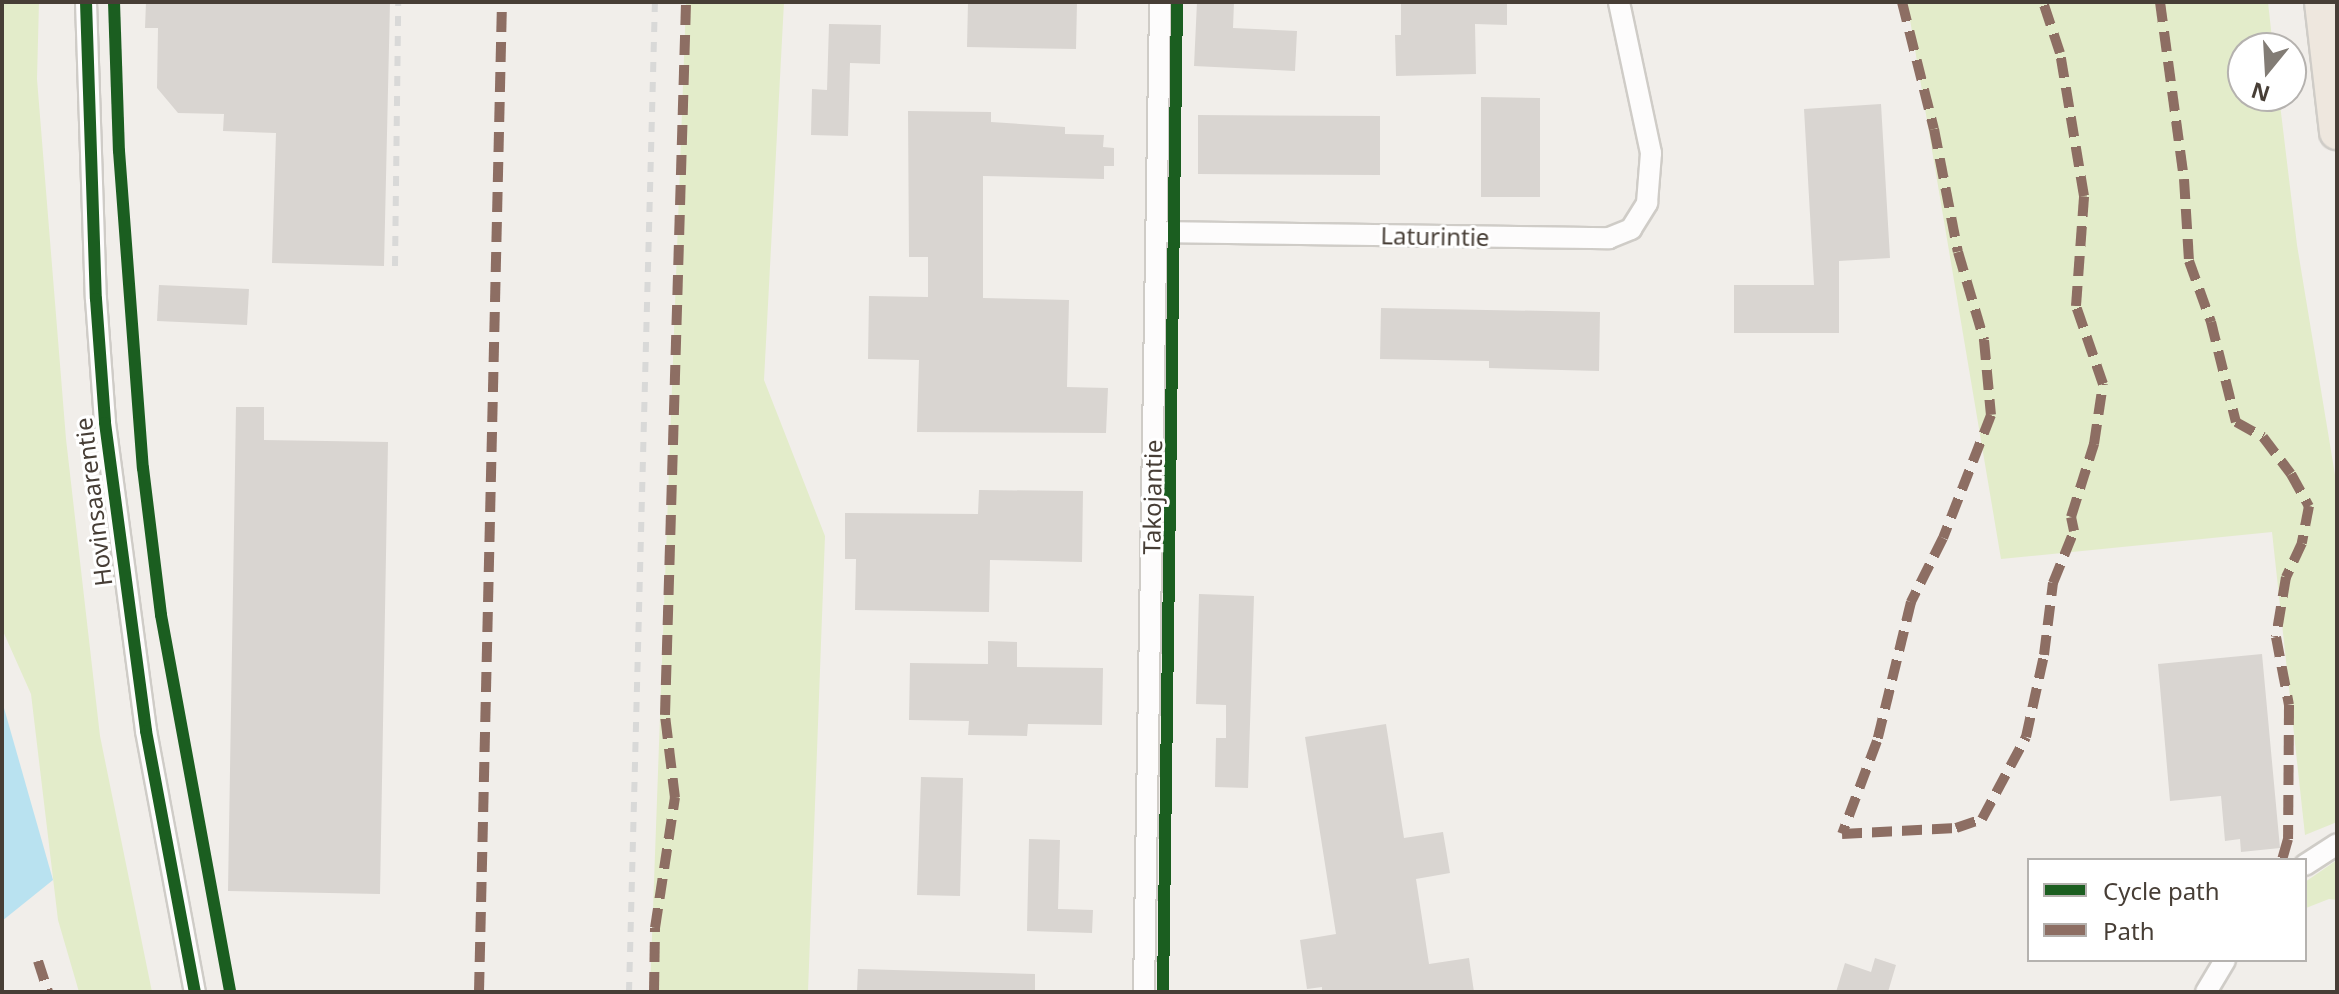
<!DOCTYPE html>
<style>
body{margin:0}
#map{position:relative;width:2339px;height:994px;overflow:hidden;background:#f1eeea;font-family:"Noto Sans",sans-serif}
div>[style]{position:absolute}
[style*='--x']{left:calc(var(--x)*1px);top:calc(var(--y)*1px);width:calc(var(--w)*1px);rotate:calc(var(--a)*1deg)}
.green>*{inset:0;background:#e3ecca}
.water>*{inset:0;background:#b9e2f0}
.building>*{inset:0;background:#d9d5d1}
.roads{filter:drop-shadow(2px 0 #cfccc7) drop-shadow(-2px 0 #cfccc7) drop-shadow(0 2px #cfccc7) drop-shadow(0 -2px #cfccc7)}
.minor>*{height:20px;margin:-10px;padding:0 10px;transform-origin:10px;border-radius:10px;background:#fdfcfc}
.trunk>*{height:34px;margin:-17px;padding:0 17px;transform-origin:17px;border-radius:17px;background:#eee7de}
.rail>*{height:6px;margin-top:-3px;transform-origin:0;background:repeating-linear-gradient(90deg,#d9d9d8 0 10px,transparent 0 20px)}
.quiet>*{height:10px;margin-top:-5px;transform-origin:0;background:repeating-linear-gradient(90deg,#8d6e63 0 20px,transparent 0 30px)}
.cycleway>*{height:12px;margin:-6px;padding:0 6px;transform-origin:6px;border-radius:6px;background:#1b5e20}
span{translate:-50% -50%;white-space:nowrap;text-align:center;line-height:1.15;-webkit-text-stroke:6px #fff;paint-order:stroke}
.street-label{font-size:24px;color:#473e36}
.frame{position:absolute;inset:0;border:4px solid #473e36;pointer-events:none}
.legend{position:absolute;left:2027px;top:858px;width:280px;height:104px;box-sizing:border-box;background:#fff;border:2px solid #b5b2af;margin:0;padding:10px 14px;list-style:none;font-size:24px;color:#473e36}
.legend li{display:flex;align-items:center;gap:16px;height:40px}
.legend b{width:40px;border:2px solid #b5b2af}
.north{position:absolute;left:2227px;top:32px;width:80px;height:80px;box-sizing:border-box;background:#fff;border:2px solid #b5b2af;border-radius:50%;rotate:198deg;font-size:22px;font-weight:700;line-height:32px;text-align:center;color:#473e36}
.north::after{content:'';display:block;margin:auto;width:28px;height:36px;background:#827c75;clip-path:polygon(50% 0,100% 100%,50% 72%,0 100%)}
</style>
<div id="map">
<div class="green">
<div style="clip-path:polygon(2px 2px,39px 2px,37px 79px,66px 439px,100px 736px,152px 992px,79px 992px,58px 920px,31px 694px,2px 629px)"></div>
<div style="clip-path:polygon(686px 2px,784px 2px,764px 380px,825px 536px,808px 992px,650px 992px)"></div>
<div style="clip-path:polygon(1907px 2px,2268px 2px,2273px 48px,2243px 48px,2243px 96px,2279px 96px,2297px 245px,2337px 487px,2337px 822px,2305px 835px,2272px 532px,2001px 559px)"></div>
<div style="clip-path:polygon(2337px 860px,2337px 900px,2329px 899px,2306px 908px,2305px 882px)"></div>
</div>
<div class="water">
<div style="clip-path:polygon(2px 701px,53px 880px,2px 921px)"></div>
</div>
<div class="building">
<div style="clip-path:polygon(146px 2px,390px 2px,384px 266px,272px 263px,276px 133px,223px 131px,224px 114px,178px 113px,157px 88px,158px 28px,145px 28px)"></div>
<div style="clip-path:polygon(968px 2px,1077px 2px,1076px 49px,967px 47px)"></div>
<div style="clip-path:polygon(1197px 2px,1234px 2px,1233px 28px,1297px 31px,1295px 71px,1194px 66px)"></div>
<div style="clip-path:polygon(1401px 2px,1507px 2px,1507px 25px,1475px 24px,1476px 74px,1396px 76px,1395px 35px,1401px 35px)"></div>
<div style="clip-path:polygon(829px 24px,881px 25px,880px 64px,850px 63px,848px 136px,811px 135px,812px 89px,827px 90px)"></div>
<div style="clip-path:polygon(1481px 97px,1540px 98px,1540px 197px,1481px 197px)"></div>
<div style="clip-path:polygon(1881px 104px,1890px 258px,1839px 261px,1839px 333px,1734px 333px,1734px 285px,1814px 285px,1804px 109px)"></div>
<div style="clip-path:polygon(908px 111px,991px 112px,991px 122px,1065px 127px,1065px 134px,1104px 135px,1103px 147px,1114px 148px,1114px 166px,1104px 166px,1104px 179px,983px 176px,983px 298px,1069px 300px,1067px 387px,1108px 388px,1106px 433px,917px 432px,919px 360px,868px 359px,869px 296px,928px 297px,928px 257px,909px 257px)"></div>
<div style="clip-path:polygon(1198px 115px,1380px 116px,1380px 175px,1198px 174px)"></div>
<div style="clip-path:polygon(159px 285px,249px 289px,247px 325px,157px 321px)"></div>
<div style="clip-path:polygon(1381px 308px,1600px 312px,1599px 371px,1489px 368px,1489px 361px,1380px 359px)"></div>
<div style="clip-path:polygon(236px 407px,264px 407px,264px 440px,388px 442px,380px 894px,228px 891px)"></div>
<div style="clip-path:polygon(979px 490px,1083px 491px,1082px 562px,990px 560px,989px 612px,855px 610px,856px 559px,845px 559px,845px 513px,978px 514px)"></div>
<div style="clip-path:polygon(1199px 594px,1254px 596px,1248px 788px,1215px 787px,1216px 738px,1226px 738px,1226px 705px,1196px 704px)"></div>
<div style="clip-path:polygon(988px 641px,1017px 642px,1017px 667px,1103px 668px,1102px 725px,1028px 724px,1027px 736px,968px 735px,969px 721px,909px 720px,910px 663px,988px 664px)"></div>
<div style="clip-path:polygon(2262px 654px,2280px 848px,2241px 852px,2240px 839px,2225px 841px,2221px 796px,2170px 801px,2158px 664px)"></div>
<div style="clip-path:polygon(1386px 724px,1404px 838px,1443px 832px,1450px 873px,1416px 879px,1429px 964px,1469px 958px,1474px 992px,1322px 992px,1322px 987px,1307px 989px,1300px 940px,1336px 934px,1305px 737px)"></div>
<div style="clip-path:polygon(921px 777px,963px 778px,960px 896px,917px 895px)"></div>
<div style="clip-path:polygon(1029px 839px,1060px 840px,1058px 909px,1093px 910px,1092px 933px,1027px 931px)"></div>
<div style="clip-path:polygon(1875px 958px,1896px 965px,1888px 992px,1836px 992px,1845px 963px,1871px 972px)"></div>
<div style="clip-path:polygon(858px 969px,1035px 974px,1035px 992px,857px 992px)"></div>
</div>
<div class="roads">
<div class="minor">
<div style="--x:86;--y:2;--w:297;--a:88.1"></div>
<div style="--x:96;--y:299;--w:124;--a:85.8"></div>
<div style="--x:105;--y:423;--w:311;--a:82.4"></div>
<div style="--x:146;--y:731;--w:266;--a:79.4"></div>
<div style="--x:1156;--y:232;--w:453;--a:0.8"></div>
<div style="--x:1609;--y:238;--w:24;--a:-22"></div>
<div style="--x:1631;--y:229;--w:31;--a:-58"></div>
<div style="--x:1647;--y:203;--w:50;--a:-85.4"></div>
<div style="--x:1651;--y:153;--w:154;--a:-102"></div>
<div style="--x:2305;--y:865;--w:38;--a:-33"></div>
<div style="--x:1144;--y:992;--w:990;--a:-89.07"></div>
<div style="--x:2206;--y:992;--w:37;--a:-59"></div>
</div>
<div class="trunk">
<div style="--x:2322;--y:2;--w:131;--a:83.4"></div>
</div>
</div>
<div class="rail">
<div style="--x:395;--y:266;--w:264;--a:-89.3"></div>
<div style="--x:629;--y:992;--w:990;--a:-88.5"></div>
</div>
<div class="quiet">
<div style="--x:1902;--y:2;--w:131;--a:75.9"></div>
<div style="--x:1934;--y:129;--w:125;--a:79"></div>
<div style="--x:1958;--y:252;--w:92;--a:73.5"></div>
<div style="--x:1984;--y:340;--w:75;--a:84.7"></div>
<div style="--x:1991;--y:415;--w:132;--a:111.3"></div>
<div style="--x:1943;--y:538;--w:72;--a:116.6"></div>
<div style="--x:1911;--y:602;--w:143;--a:103.7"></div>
<div style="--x:1877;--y:741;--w:99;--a:110.6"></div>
<div style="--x:1842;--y:834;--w:114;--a:-3"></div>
<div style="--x:1956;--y:828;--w:28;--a:-19"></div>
<div style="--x:1982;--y:819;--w:93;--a:-61.8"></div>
<div style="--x:2026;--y:737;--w:84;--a:-77.6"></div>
<div style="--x:2044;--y:655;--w:73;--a:-82.9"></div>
<div style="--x:2053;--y:583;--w:56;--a:-68"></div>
<div style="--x:2074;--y:531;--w:14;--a:-102"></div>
<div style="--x:2071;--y:517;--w:77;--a:-72.5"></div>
<div style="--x:2094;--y:444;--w:61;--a:-81.5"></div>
<div style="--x:2103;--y:384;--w:83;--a:-109.1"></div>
<div style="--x:2076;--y:306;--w:110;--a:-85.8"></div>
<div style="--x:2084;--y:196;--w:145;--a:-99.5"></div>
<div style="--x:2060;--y:53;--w:54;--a:-108.4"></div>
<div style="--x:2160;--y:2;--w:179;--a:82.3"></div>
<div style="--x:2184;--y:179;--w:82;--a:86.5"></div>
<div style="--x:2189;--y:261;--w:65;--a:70.2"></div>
<div style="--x:2211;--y:322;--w:103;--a:76"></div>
<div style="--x:2236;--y:422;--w:31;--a:29"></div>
<div style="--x:2263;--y:437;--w:46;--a:52.9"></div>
<div style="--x:2291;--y:474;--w:37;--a:61"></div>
<div style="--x:2309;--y:506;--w:38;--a:101"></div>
<div style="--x:2302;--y:543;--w:38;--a:115"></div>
<div style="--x:2286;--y:577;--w:61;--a:99.5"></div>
<div style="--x:2276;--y:637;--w:69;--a:79.2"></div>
<div style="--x:2289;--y:705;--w:134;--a:90.4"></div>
<div style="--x:2288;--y:839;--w:22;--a:106"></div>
<div style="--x:38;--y:961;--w:33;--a:72"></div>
<div style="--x:479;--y:992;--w:990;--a:-88.67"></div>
<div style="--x:654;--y:992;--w:64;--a:-89.1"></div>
<div style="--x:655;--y:928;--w:132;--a:-81.3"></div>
<div style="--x:675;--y:798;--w:84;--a:-96.9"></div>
<div style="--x:665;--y:715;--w:713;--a:-88.31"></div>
</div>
<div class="cycleway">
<div style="--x:86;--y:2;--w:297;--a:88.1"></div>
<div style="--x:96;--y:299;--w:124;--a:85.8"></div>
<div style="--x:105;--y:423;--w:311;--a:82.4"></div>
<div style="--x:146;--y:731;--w:266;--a:79.4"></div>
<div style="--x:114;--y:2;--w:149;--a:88.1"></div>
<div style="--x:119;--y:151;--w:318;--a:85.7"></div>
<div style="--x:143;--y:468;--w:148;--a:83"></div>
<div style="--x:161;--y:615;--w:383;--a:79.6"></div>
<div style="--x:1163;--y:992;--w:990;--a:-89.19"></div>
</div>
<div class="street-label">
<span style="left:1435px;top:236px;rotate:1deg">Laturintie</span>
<span style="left:1152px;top:497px;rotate:-89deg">Takojantie</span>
<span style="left:93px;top:502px;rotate:-97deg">Hovinsaarentie</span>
</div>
<div class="frame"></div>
<ul class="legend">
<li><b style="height:10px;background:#1b5e20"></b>Cycle path</li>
<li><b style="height:10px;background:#8d6e63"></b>Path</li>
</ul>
<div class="north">N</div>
</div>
